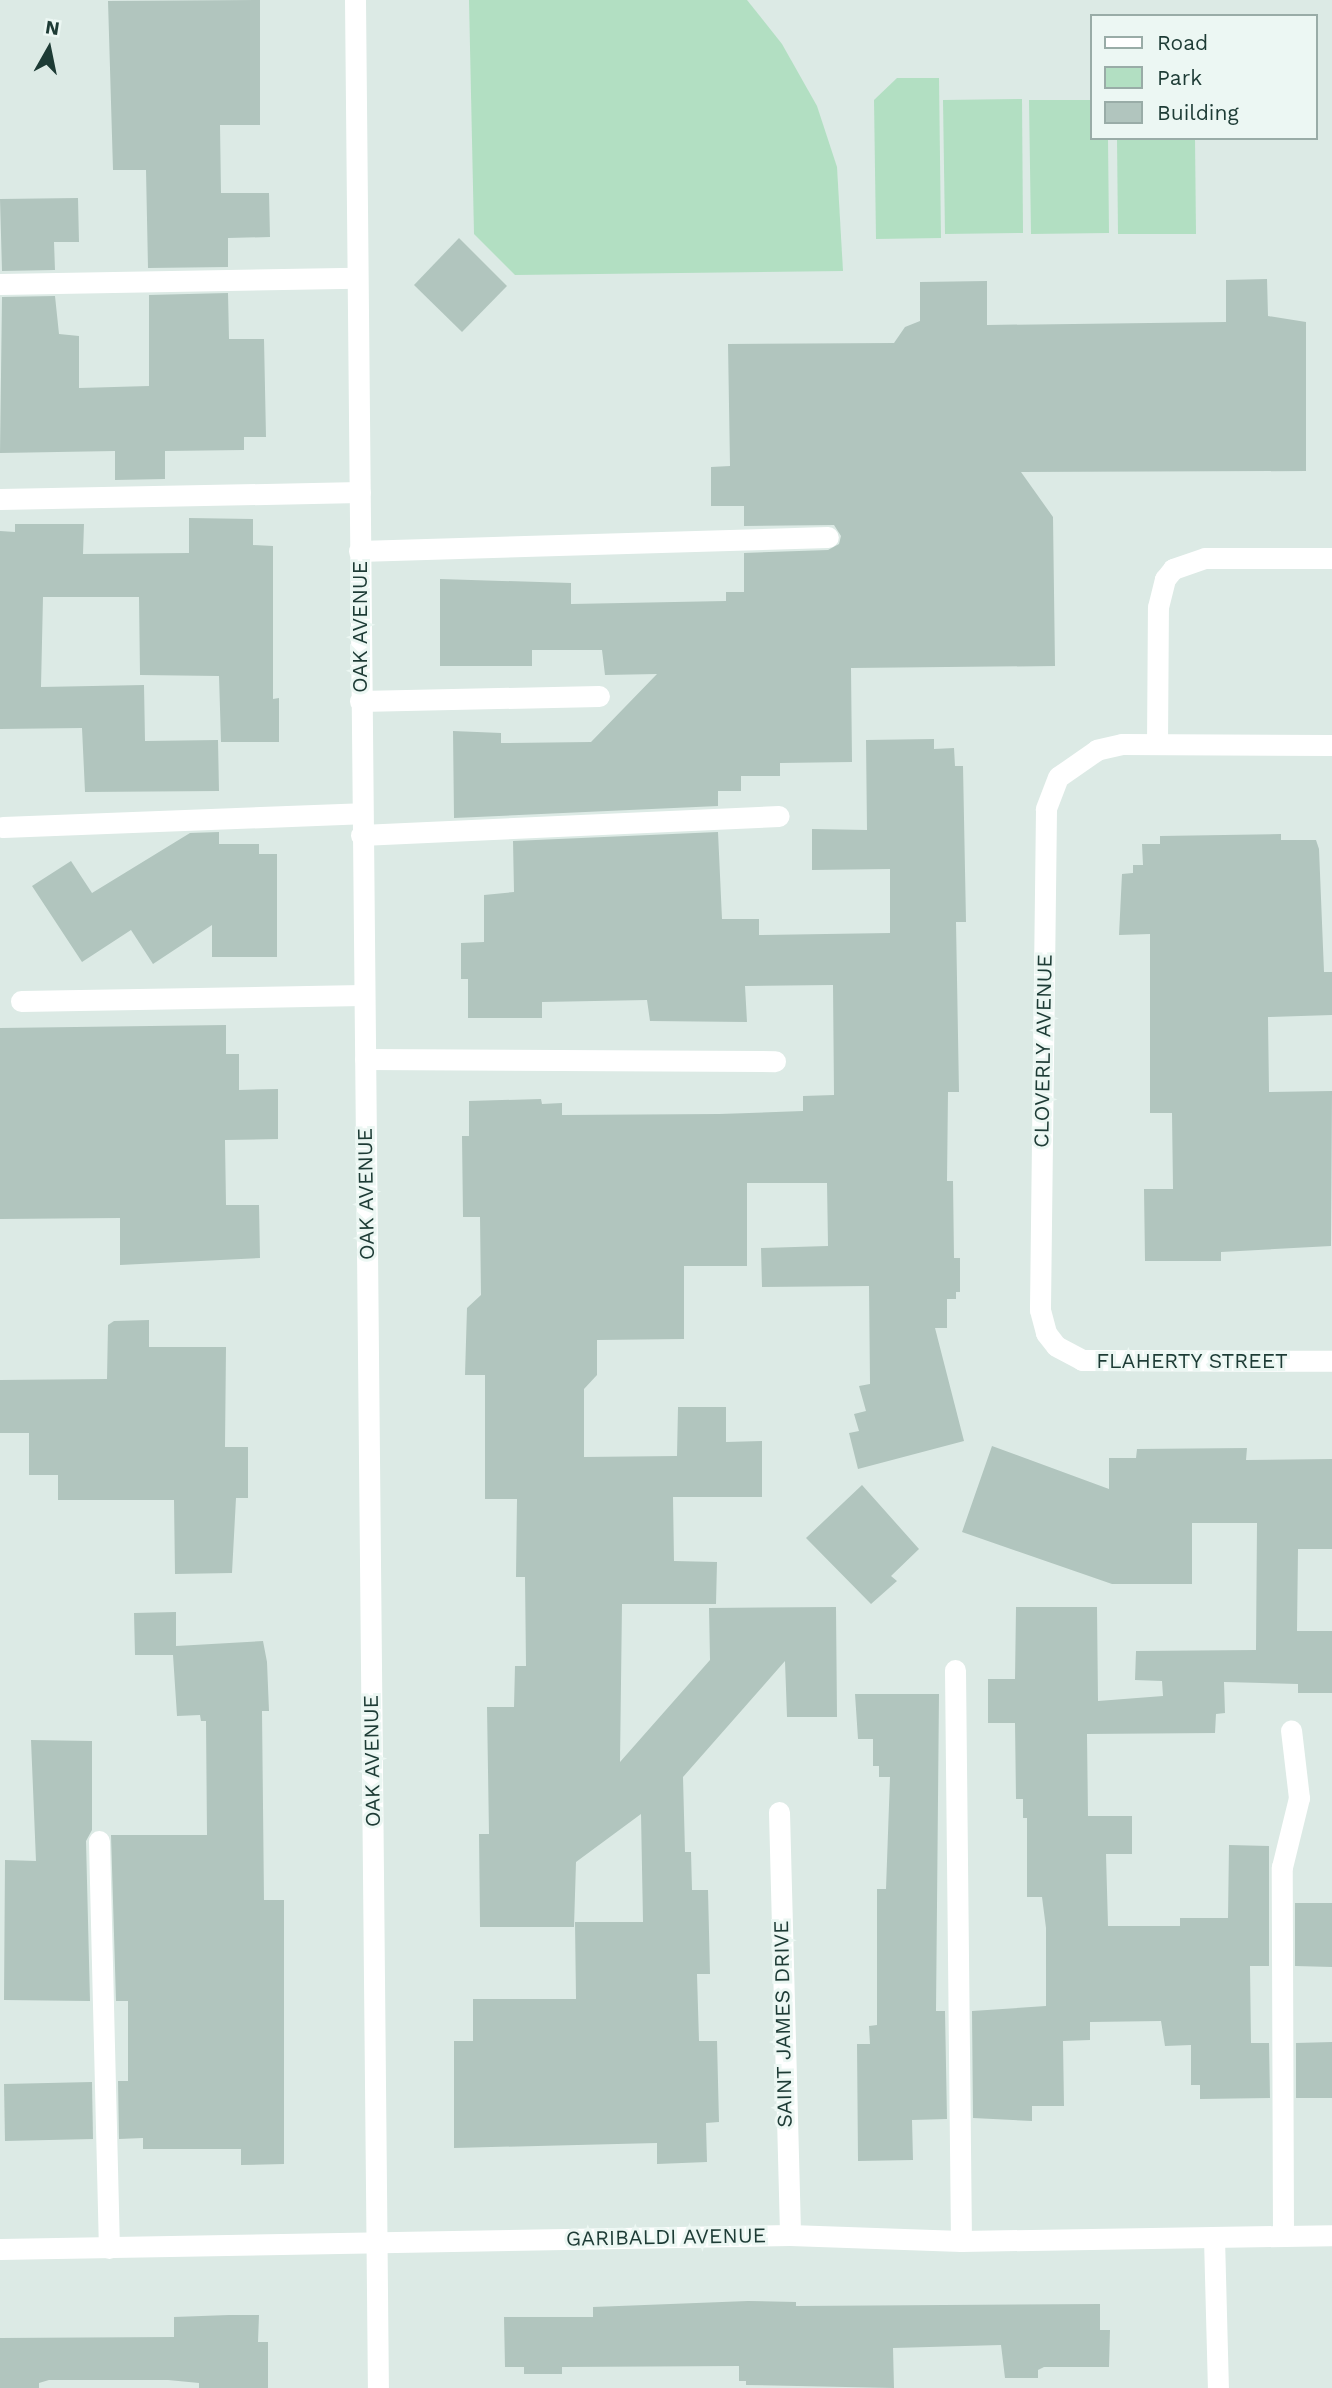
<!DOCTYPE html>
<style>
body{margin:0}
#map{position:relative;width:1332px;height:2388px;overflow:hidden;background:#dceae5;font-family:"Work Sans",sans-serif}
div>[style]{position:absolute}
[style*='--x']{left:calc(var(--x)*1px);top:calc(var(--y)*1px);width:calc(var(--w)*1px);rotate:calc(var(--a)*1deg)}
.green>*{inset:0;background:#b2dfc2}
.building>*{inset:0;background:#b1c5be}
.service>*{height:21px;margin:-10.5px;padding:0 10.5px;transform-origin:10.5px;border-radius:10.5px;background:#fff}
.minor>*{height:21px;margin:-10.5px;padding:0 10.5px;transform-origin:10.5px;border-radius:10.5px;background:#fff}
.tertiary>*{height:21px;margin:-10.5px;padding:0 10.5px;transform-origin:10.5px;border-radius:10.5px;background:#fff}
span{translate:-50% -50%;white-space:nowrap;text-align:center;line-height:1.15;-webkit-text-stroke:6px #ecf7f3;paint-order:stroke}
.street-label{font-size:21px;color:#1d3b35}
.legend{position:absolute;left:1090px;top:14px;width:228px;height:126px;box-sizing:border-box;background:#ecf7f3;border:2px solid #99aca7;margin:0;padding:9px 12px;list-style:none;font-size:21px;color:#1d3b35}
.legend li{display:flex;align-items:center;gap:14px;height:35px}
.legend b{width:35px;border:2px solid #99aca7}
.north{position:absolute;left:14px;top:14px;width:70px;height:70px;-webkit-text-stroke:5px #ecf7f3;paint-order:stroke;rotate:9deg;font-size:19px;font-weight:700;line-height:28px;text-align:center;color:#1d3b35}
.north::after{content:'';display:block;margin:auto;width:24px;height:32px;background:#1d3b35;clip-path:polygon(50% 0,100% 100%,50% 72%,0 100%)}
</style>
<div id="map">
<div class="green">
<div style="clip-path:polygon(469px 0,747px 0,782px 44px,817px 106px,837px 167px,843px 271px,515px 275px,474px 234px)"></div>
<div style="clip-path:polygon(897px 78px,939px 78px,941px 238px,876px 239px,874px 100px)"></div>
<div style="clip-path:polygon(1022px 99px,1023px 233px,945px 234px,943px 100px)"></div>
<div style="clip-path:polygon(1029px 100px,1092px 100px,1092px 138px,1108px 138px,1109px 233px,1031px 234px)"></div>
<div style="clip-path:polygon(1117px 138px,1195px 138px,1196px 234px,1118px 234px)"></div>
</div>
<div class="building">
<div style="clip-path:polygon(260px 0,260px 125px,220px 125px,221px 193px,269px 193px,270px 237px,228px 238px,228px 267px,148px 268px,146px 170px,113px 170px,108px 1px)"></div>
<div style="clip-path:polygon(78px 198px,79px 242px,54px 242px,55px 270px,2px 271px,0 199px)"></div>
<div style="clip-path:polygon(459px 238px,507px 286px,462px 332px,414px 285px)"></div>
<div style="clip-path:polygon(1267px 279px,1268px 316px,1306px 322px,1306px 471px,1021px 472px,1053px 517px,1055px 666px,851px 668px,852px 762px,780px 763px,780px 776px,741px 776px,741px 791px,718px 791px,718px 806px,454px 818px,453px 731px,501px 733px,501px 743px,591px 742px,657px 674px,605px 675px,602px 650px,532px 650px,532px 666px,440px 666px,440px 579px,571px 583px,571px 604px,726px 601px,726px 592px,744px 592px,744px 553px,828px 550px,839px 544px,841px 536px,834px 525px,744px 526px,744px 506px,711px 506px,711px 467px,730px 466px,728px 344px,894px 343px,905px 327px,920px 321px,920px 282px,987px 281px,987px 325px,1226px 322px,1226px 280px)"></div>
<div style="clip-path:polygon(228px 293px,229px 339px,264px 339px,266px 437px,244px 437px,244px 450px,165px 451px,165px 479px,115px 480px,115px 451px,0 453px,2px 297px,55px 296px,59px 334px,79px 336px,79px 388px,149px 386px,149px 295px)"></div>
<div style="clip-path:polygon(189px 518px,253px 519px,253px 545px,273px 546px,273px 699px,279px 698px,279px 742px,221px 742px,219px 676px,140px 675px,139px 597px,43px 597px,41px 687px,144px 685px,145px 741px,218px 740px,219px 791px,85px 792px,82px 728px,0 729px,0 531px,15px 532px,15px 524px,84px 524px,83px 554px,189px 553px)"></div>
<div style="clip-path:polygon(934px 739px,934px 749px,954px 748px,955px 766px,963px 766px,966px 922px,956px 922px,959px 1092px,948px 1092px,947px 1181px,953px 1181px,954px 1258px,960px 1258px,960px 1292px,956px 1292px,956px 1299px,947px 1299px,947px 1328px,935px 1328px,964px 1441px,858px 1469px,849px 1433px,859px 1431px,854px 1414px,866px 1411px,859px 1386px,870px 1384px,869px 1286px,762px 1287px,761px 1248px,828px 1246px,827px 1183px,747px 1183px,747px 1266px,684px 1266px,684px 1339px,597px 1340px,597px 1375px,584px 1389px,584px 1457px,677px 1456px,678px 1407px,726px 1407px,726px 1442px,762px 1441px,762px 1497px,673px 1497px,674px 1561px,717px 1562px,716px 1604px,622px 1604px,620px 1762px,710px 1660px,709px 1608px,836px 1607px,837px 1717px,787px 1717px,785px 1661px,683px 1777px,685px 1852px,691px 1852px,692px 1890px,708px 1890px,710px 1974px,697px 1974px,699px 2041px,717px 2041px,719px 2122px,706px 2123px,707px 2162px,657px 2164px,657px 2143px,454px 2148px,454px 2041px,473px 2041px,473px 1999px,576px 1999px,575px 1922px,643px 1922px,641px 1814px,576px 1862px,574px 1927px,480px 1927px,479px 1834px,489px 1834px,487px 1707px,514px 1707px,515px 1666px,526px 1666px,525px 1577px,516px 1577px,517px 1499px,485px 1499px,485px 1375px,465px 1375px,467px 1308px,481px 1295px,480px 1217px,463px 1217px,462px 1136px,469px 1136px,469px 1101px,541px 1099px,542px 1104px,562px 1103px,562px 1115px,719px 1114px,803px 1111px,803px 1096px,834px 1095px,833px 985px,745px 986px,747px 1022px,650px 1021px,647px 1000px,542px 1002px,542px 1018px,468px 1018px,468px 979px,461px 979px,461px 943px,484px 942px,484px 895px,514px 892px,513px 841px,718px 832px,722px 919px,759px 919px,759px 935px,890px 933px,890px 869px,812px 870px,812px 829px,867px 830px,866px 740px)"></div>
<div style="clip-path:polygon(219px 832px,219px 844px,259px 844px,259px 854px,277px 854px,277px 957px,212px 957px,212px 925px,153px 964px,131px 930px,82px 962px,32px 886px,71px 861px,92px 893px,190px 833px)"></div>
<div style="clip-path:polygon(1281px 834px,1281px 840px,1316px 840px,1319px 849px,1324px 972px,1332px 972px,1332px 1015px,1268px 1017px,1269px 1092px,1332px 1091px,1331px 1246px,1221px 1252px,1221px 1261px,1145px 1261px,1144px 1189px,1173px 1189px,1172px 1113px,1150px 1113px,1150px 934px,1119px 935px,1122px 874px,1133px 873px,1133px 865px,1143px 865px,1142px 844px,1160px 844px,1160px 836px)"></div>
<div style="clip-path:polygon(226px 1025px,226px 1054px,239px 1054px,239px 1090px,278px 1089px,278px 1139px,225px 1140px,226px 1205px,259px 1205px,260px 1258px,120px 1265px,120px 1218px,0 1219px,0 1028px)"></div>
<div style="clip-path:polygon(149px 1320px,149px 1347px,226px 1347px,225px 1447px,248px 1447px,248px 1498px,236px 1498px,232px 1573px,175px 1574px,174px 1500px,58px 1500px,58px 1475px,29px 1475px,29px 1433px,0 1433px,0 1380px,107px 1379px,108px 1325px,114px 1321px)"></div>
<div style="clip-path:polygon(992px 1446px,1109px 1489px,1109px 1458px,1136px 1458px,1137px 1449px,1247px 1448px,1246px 1460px,1332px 1459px,1332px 1549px,1298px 1549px,1297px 1631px,1332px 1631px,1332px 1693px,1298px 1693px,1298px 1684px,1224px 1682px,1225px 1713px,1216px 1714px,1215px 1733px,1087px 1734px,1088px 1816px,1132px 1816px,1132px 1854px,1106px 1854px,1108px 1926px,1180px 1926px,1180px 1918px,1228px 1918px,1229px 1845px,1269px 1846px,1269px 1966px,1250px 1966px,1251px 2043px,1269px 2043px,1270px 2098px,1200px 2099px,1200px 2085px,1191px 2085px,1191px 2045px,1165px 2046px,1161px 2021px,1090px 2022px,1090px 2040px,1063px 2041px,1064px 2106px,1032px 2106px,1032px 2121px,973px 2118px,972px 2011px,1046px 2006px,1046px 1928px,1042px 1897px,1027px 1897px,1027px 1818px,1023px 1818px,1023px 1799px,1016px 1799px,1015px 1723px,988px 1723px,988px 1679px,1015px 1679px,1016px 1607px,1097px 1607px,1098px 1701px,1163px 1696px,1162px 1681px,1135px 1680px,1136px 1651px,1256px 1650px,1257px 1523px,1192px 1523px,1192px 1584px,1112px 1584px,962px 1532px)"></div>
<div style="clip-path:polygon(862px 1485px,919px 1549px,891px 1576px,897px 1581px,871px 1604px,806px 1538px)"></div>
<div style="clip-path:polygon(176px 1612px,176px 1646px,263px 1641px,267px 1662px,269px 1711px,262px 1711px,264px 1900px,284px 1900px,284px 2164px,241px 2165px,241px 2149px,143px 2149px,143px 2138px,119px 2139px,118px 2081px,128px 2081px,128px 2001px,116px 2001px,111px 1835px,207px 1835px,206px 1721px,201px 1721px,200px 1715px,177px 1716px,173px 1655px,135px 1655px,134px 1613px)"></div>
<div style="clip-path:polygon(855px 1694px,939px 1694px,936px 2011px,945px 2011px,947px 2119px,912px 2120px,913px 2160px,858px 2161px,857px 2044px,870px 2044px,869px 2026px,877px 2025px,877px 1889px,886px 1889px,890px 1777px,879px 1777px,879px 1766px,873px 1766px,873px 1739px,858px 1739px)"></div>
<div style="clip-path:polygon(31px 1740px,92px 1741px,92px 1830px,86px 1841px,90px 2001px,4px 2000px,5px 1860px,36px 1861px)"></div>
<div style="clip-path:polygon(1295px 1903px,1332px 1903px,1332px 1967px,1295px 1966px)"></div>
<div style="clip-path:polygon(1332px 2042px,1332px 2098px,1296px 2098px,1296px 2043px)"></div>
<div style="clip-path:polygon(92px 2082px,93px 2139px,5px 2141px,4px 2084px)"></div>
<div style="clip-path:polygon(748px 2301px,796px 2302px,796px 2306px,1100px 2304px,1100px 2330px,1110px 2330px,1109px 2367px,1044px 2367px,1038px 2370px,1038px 2378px,1005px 2378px,1001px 2345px,893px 2348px,894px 2388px,746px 2385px,746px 2381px,739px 2381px,739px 2366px,562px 2367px,562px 2374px,524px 2374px,524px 2367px,505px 2367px,504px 2317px,593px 2317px,593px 2307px)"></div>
<div style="clip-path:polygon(229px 2315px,259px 2315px,258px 2342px,268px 2342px,268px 2388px,199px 2388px,199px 2383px,168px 2380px,49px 2380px,39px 2383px,39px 2388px,0 2388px,0 2338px,174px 2337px,174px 2317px)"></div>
</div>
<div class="service">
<div style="--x:0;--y:284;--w:356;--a:-1"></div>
<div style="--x:0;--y:499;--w:360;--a:-1.1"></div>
<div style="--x:359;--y:551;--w:469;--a:-1.7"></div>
<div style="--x:360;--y:701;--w:239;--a:-1.2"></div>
<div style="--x:1157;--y:744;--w:137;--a:-89.6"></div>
<div style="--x:1158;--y:607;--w:29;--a:-76"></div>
<div style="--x:1165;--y:579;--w:13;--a:-51"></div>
<div style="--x:1173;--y:569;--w:34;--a:-19"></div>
<div style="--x:1205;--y:558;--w:127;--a:0"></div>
<div style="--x:3;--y:827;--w:358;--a:-2.2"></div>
<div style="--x:361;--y:835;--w:418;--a:-2.6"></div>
<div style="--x:21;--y:1001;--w:341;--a:-1"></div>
<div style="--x:365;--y:1059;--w:410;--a:0.3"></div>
<div style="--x:955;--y:1670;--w:571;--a:89.4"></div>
<div style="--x:99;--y:1841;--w:407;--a:88.6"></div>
<div style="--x:1283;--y:2235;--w:368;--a:-90.2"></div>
<div style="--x:1282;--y:1867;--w:71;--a:-76.2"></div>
<div style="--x:1299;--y:1798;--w:68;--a:-96.7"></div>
</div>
<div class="minor">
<div style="--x:1332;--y:745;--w:210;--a:-179.7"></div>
<div style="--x:1122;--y:744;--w:26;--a:167"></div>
<div style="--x:1097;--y:750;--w:47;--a:145.3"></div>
<div style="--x:1058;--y:777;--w:34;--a:111"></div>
<div style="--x:1046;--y:809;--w:501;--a:90.69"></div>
<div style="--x:1040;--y:1310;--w:24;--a:75"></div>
<div style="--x:1046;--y:1333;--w:16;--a:52"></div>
<div style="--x:1056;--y:1346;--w:30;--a:28"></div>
<div style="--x:1082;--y:1360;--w:250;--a:0.2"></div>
<div style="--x:779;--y:1812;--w:423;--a:88.5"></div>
<div style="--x:1214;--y:2238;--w:150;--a:88.5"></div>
</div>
<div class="tertiary">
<div style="--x:355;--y:0;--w:2388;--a:89.45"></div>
<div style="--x:0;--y:2249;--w:790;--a:-1.02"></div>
<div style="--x:790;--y:2235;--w:171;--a:2"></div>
<div style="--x:961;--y:2241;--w:371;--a:-0.9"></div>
</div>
<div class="street-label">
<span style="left:360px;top:627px;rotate:-90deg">OAK AVENUE</span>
<span style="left:1043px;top:1051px;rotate:-89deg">CLOVERLY AVENUE</span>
<span style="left:366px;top:1194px;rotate:-91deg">OAK AVENUE</span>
<span style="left:1192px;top:1361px">FLAHERTY STREET</span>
<span style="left:372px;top:1761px;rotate:-91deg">OAK AVENUE</span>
<span style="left:783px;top:2024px;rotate:-91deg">SAINT JAMES DRIVE</span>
<span style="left:666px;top:2237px;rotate:-1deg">GARIBALDI AVENUE</span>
</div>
<ul class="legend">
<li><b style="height:9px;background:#fff"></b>Road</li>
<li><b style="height:19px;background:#b2dfc2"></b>Park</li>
<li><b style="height:19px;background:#b1c5be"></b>Building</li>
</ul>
<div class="north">N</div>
</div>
